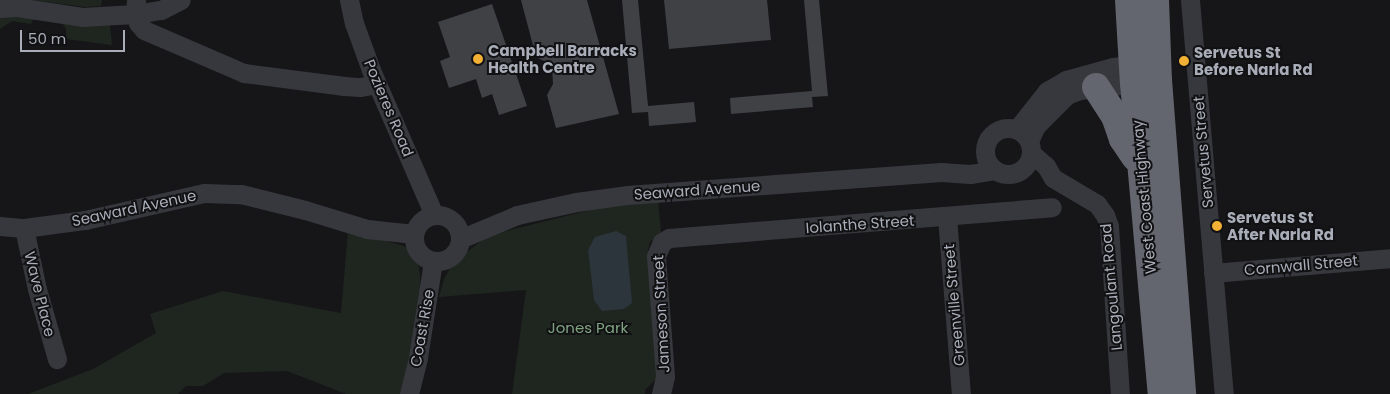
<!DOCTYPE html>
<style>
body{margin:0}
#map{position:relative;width:1390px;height:394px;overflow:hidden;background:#161618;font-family:Poppins,sans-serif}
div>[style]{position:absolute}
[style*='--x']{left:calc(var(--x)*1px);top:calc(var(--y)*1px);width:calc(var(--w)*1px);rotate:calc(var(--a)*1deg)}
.green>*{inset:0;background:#1e261f}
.water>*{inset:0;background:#2c353c}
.building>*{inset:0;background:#404145}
.minor>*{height:19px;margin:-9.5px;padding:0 9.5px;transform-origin:9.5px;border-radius:9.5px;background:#37383d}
.minor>.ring{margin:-9.5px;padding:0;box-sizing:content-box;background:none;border:19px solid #37383d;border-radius:50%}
.highway>*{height:28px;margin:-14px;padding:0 14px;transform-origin:14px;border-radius:14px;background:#63666e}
.dots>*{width:14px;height:14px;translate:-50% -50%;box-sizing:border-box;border:2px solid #111113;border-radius:50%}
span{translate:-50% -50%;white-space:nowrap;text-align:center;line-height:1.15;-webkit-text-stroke:4px #111113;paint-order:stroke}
.poi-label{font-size:15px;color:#a8adb8;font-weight:700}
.left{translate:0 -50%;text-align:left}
.street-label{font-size:15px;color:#a8adb8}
.park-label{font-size:15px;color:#7fa381}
.scale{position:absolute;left:20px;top:30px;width:105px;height:22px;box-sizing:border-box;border:2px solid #a8adb8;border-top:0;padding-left:6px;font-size:15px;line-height:18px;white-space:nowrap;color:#a8adb8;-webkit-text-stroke:4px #111113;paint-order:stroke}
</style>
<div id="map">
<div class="green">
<div style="clip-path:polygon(31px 0,102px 0,101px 6px,85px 7px)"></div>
<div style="clip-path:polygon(0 15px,34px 17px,31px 24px,12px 21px,0 29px)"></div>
<div style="clip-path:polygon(61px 21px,110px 25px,112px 45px,66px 39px,66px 29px)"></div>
<div style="clip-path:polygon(658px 200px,661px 232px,650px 242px,648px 250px,659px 376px,645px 390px,645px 394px,512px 394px,526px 290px,439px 297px,444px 279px,453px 263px,481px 241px,502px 232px,618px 203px)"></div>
<div style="clip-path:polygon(348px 231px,404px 246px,411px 251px,418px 262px,420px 275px,420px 291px,412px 347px,400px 394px,346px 394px,287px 371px,224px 373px,203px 386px,186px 386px,178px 394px,28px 394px,93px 369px,156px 333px,150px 314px,223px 291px,341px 313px)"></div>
</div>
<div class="water">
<div style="clip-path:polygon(616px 231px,626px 236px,632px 303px,624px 309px,602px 311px,594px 300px,588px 250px,595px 237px)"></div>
</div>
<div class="building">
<div style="clip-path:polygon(521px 0,587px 0,619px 114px,556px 128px,547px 95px,553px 84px,552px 69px,546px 62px,536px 57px)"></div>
<div style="clip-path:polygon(622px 0,638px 0,648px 106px,694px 102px,696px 122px,649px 126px,648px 112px,632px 113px)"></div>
<div style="clip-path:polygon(664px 0,767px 0,771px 40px,669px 49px)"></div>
<div style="clip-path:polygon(804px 0,819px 0,828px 96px,812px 97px,813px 107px,731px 114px,730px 98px,812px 91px)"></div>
<div style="clip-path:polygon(492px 4px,527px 106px,499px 115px,492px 94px,482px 98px,476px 79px,449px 88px,440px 61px,450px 57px,438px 22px)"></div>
</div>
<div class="minor">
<div style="--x:136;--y:0;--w:14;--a:94"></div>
<div style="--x:135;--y:14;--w:9;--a:72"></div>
<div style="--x:138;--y:23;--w:9;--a:49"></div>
<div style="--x:144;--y:30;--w:109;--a:23.3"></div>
<div style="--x:244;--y:73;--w:101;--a:7.4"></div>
<div style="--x:344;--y:86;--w:16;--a:4"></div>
<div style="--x:360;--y:87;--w:17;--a:-10"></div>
<div style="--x:349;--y:0;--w:24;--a:78"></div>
<div style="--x:354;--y:23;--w:50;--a:70.1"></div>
<div style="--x:371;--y:70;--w:158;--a:66.5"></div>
<div style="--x:1190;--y:0;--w:395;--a:85.1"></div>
<div style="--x:0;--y:8;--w:17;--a:-3"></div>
<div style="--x:17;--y:7;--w:66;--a:8.7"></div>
<div style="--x:82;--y:17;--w:53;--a:-3.2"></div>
<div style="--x:135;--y:14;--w:26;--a:-9"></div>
<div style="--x:161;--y:10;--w:22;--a:-27"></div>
<div class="ring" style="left:985px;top:128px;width:27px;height:27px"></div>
<div style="--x:1017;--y:129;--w:48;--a:-51.7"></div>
<div style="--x:1047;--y:91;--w:22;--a:-30"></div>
<div style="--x:1066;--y:80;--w:49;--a:-15.5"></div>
<div style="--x:1113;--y:67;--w:31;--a:-7"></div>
<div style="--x:1029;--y:141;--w:17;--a:-65"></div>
<div style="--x:1036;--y:126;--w:44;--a:-45"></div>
<div style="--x:1067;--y:95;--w:14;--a:-21"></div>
<div style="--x:1080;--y:90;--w:64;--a:-7.1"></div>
<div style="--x:1031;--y:153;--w:20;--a:41"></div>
<div style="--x:1046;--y:166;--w:14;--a:60"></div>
<div style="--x:1053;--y:178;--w:51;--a:30.6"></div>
<div style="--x:1097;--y:204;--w:14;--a:54"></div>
<div style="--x:1105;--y:215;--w:12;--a:70"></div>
<div style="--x:1109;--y:226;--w:168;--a:86.3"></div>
<div class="ring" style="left:414px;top:215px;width:27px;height:27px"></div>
<div style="--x:947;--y:217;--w:178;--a:85.5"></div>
<div style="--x:0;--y:226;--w:24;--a:5"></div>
<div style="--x:24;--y:228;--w:62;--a:-7.5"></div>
<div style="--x:85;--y:220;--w:122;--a:-12.8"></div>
<div style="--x:204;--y:193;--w:37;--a:2"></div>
<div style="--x:241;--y:194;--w:66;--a:14"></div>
<div style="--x:305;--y:210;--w:65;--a:17"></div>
<div style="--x:367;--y:229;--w:47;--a:6.1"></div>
<div style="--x:24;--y:228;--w:62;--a:78"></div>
<div style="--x:37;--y:289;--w:73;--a:74.1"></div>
<div style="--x:460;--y:239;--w:62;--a:-22.8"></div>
<div style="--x:517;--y:215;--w:60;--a:-12.4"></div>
<div style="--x:576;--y:202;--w:51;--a:-7.8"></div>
<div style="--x:627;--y:195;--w:315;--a:-4.2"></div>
<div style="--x:941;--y:172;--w:29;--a:4"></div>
<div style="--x:970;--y:174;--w:25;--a:-9"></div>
<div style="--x:1213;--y:273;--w:178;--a:-4.8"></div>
<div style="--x:409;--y:394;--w:38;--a:-76"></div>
<div style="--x:418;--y:357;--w:97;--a:-81.1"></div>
<div style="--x:661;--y:394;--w:18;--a:-77"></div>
<div style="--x:665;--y:376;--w:120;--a:-94.3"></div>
<div style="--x:656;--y:256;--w:15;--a:-67"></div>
<div style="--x:662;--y:242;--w:8;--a:-30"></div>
<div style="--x:669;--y:238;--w:384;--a:-4.6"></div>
</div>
<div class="highway">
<div style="--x:1129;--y:0;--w:83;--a:86.6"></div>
<div style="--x:1134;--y:83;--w:312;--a:84.9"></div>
<div style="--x:1155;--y:0;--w:80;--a:87.9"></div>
<div style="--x:1158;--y:80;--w:315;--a:85.6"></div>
<div style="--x:1096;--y:87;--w:35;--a:57"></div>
<div style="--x:1115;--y:116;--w:24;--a:71"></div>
<div style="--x:1123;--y:139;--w:22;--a:56"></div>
</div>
<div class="dots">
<div style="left:478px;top:59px;background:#f2b134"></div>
<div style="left:1184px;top:61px;background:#f2b134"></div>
<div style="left:1217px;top:226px;background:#f2b134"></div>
</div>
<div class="poi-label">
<span class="left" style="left:488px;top:59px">Campbell Barracks<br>Health Centre</span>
<span class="left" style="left:1194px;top:61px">Servetus St<br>Before Narla Rd</span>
<span class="left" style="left:1227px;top:226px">Servetus St<br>After Narla Rd</span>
</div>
<div class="street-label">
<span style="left:389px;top:108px;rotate:67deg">Pozieres Road</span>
<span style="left:1203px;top:152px;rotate:-95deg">Servetus Street</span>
<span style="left:697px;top:190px;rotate:-4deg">Seaward Avenue</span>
<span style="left:1144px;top:197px;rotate:-95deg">West Coast Highway</span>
<span style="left:134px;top:208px;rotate:-12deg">Seaward Avenue</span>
<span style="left:860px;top:224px;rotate:-4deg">Iolanthe Street</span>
<span style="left:1301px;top:265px;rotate:-5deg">Cornwall Street</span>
<span style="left:1111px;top:287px;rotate:-95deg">Langoulant Road</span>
<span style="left:40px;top:294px;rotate:76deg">Wave Place</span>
<span style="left:954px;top:305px;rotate:-95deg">Greenville Street</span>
<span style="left:661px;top:314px;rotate:-93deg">Jameson Street</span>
<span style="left:422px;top:328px;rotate:-80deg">Coast Rise</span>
</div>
<div class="park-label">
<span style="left:588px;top:328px">Jones Park</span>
</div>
<div class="scale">50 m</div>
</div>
